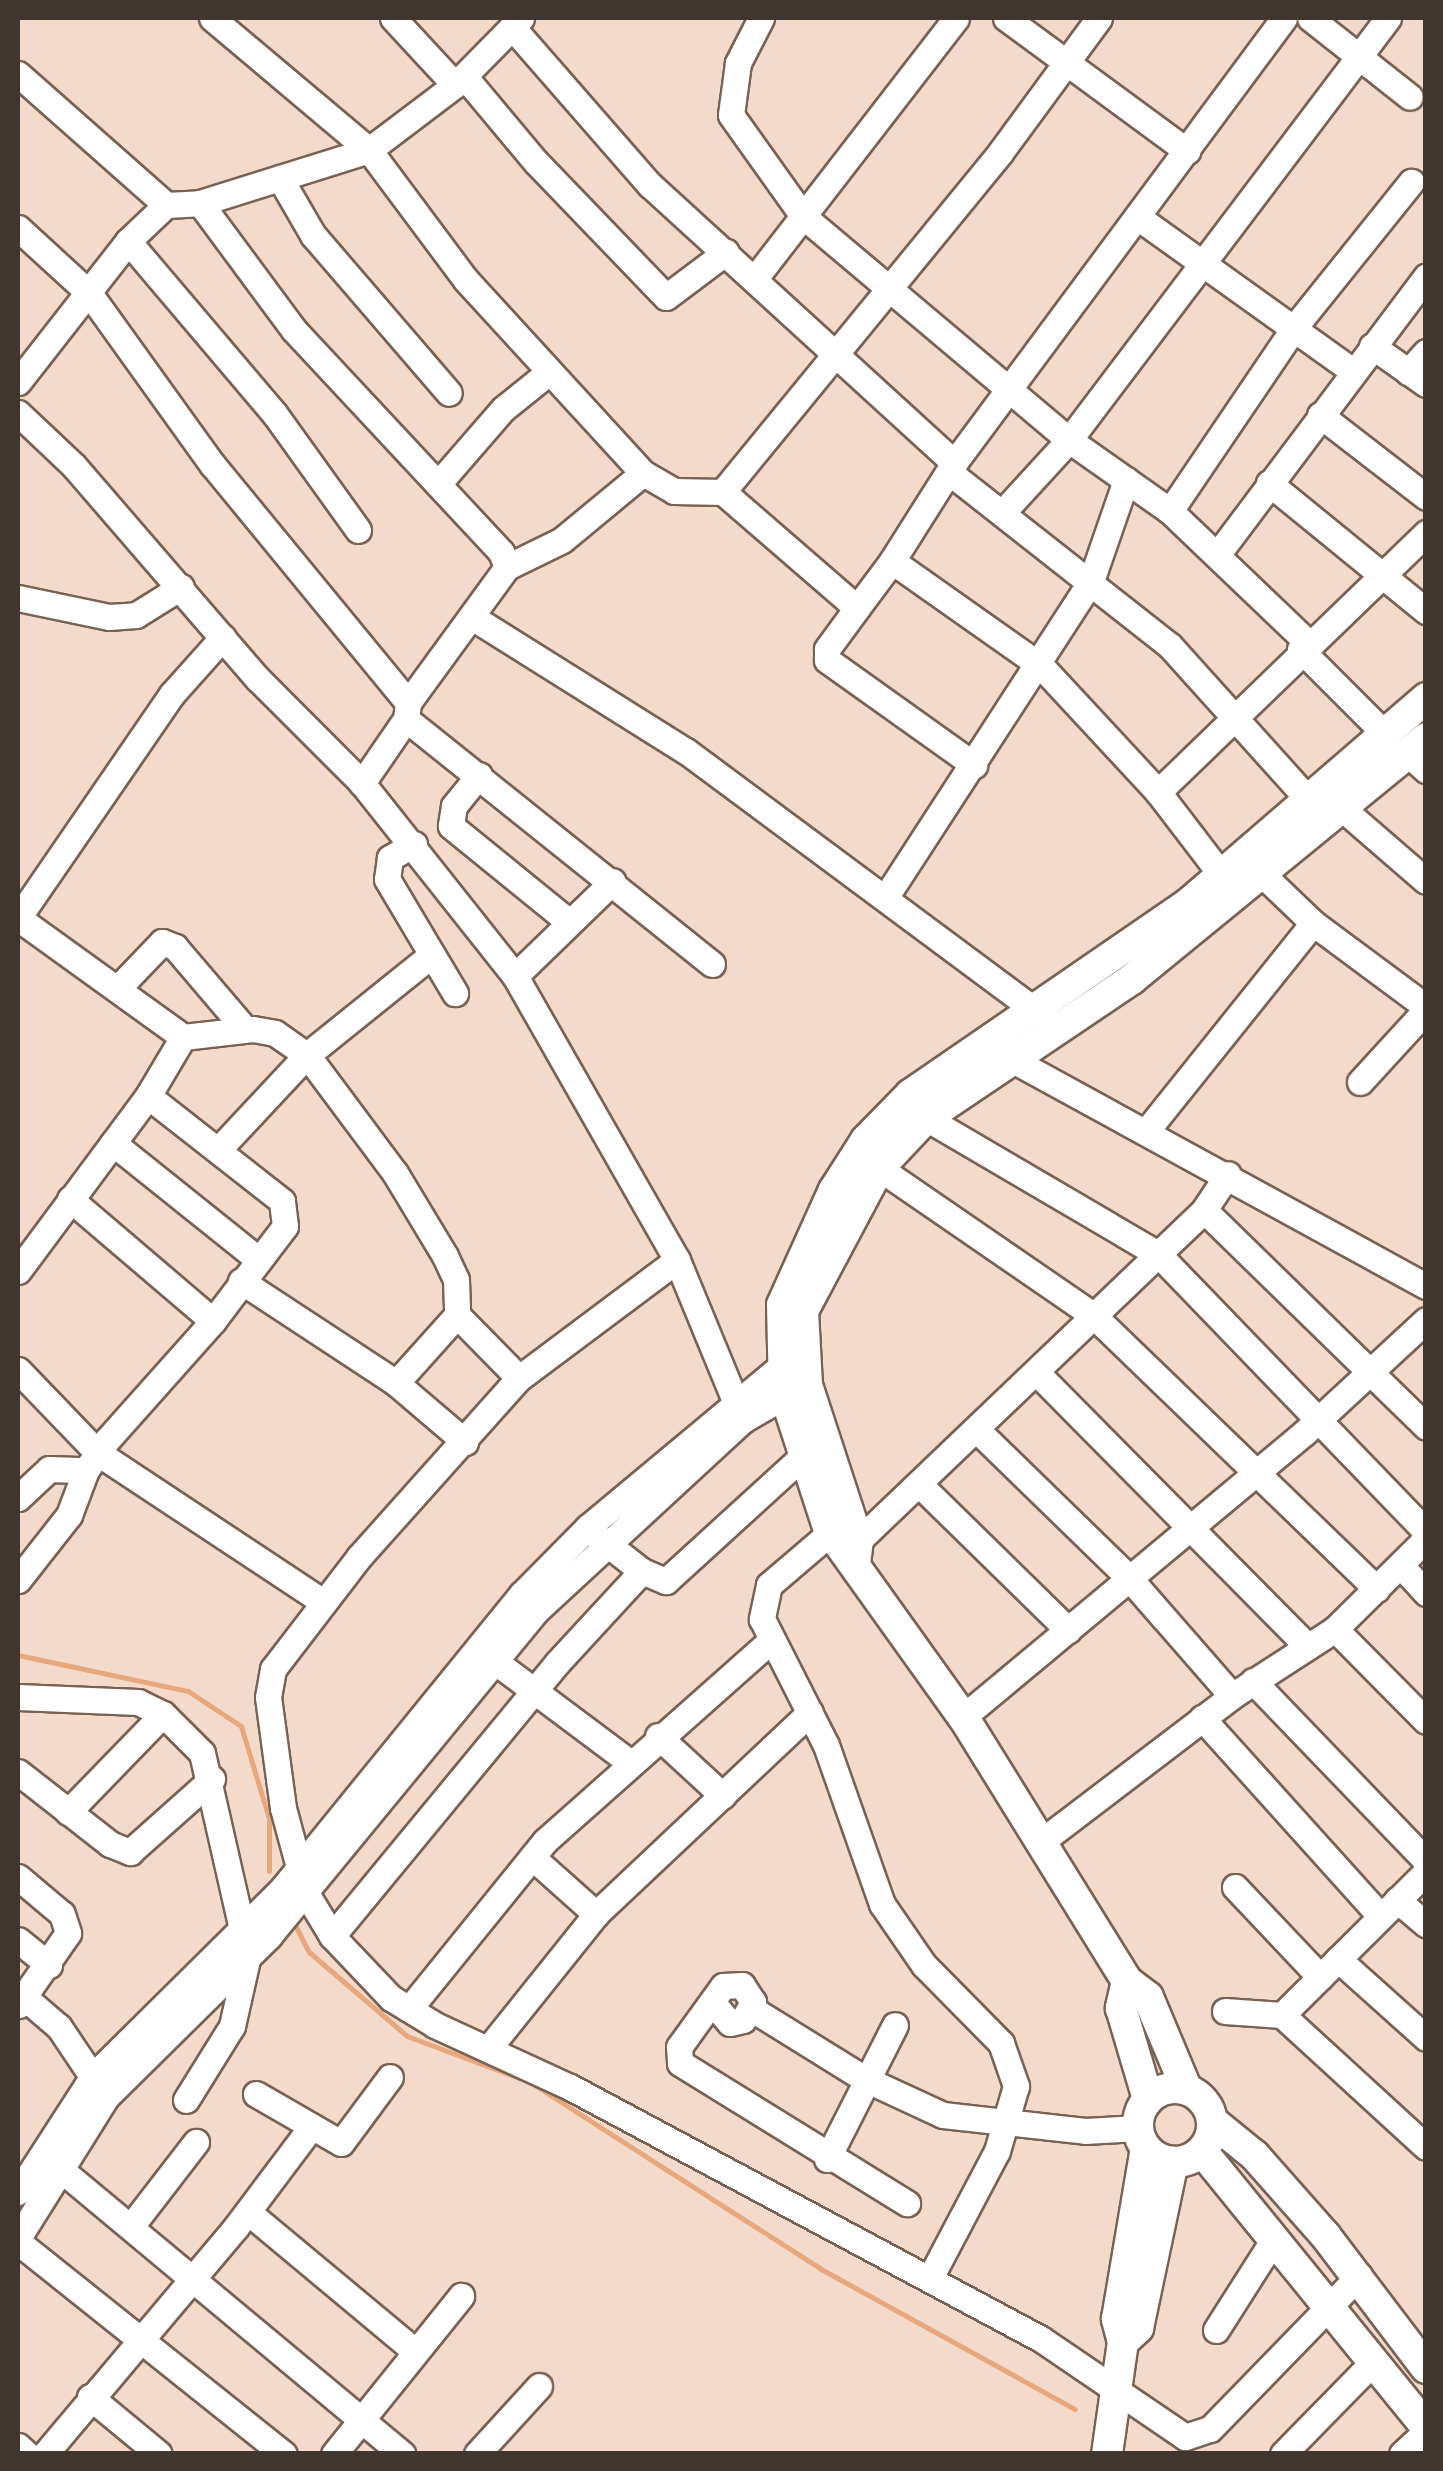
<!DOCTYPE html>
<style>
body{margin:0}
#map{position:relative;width:1443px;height:2471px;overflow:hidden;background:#f4daca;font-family:Roboto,sans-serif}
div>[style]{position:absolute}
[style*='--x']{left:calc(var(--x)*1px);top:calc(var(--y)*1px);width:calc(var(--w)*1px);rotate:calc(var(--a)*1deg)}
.stream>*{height:5px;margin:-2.5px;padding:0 2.5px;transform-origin:2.5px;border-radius:2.5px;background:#e7a87e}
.roads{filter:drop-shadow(2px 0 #786254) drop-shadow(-2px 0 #786254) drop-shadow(0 2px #786254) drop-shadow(0 -2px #786254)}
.minor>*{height:25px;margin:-12.5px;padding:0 12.5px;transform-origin:12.5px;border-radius:12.5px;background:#fff}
.major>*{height:30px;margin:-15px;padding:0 15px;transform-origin:15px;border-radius:15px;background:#fff}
.major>.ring{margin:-15px;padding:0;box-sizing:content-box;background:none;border:30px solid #fff;border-radius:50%}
span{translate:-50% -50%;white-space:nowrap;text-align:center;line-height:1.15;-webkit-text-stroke:10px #f4daca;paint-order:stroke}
.frame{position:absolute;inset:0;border:20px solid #40362f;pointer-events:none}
</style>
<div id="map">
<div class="stream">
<div style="--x:18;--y:1655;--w:174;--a:12"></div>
<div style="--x:188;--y:1691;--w:64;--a:33.4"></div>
<div style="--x:241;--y:1726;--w:97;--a:73.2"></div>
<div style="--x:269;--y:1819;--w:52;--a:90"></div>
<div style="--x:294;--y:1923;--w:33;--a:63"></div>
<div style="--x:309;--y:1952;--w:129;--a:40.6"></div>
<div style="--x:407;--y:2036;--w:131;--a:20.5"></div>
<div style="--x:530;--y:2082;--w:346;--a:32.7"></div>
<div style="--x:821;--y:2269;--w:290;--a:28.9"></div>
</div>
<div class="roads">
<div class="minor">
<div style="--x:212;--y:18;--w:205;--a:40.1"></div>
<div style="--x:369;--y:150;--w:162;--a:53.3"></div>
<div style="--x:466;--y:280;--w:262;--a:47.5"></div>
<div style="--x:643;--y:473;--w:36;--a:30"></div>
<div style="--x:674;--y:491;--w:49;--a:1.2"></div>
<div style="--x:393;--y:18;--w:91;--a:47.2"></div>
<div style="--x:761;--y:18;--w:51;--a:117.1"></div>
<div style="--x:738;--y:63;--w:52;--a:97.7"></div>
<div style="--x:731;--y:115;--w:124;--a:54.5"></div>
<div style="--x:803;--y:216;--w:348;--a:40.1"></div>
<div style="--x:1069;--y:440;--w:123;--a:35.1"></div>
<div style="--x:1170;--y:511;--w:190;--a:43.7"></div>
<div style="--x:1006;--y:18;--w:225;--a:36.3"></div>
<div style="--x:1099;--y:18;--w:167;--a:126.3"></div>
<div style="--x:1000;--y:153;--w:438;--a:129.3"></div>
<div style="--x:723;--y:492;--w:177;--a:40.9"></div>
<div style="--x:857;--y:608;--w:59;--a:-53.3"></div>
<div style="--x:892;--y:561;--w:182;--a:35.2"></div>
<div style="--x:1041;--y:666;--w:172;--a:47.1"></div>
<div style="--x:1158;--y:792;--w:123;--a:52.6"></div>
<div style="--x:1310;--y:18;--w:127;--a:38.3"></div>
<div style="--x:512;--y:27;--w:210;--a:48.9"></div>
<div style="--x:650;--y:185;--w:412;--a:42.4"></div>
<div style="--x:18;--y:74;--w:198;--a:41.5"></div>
<div style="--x:464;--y:76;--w:112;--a:50.1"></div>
<div style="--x:536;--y:162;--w:187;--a:46.1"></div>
<div style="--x:666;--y:297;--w:75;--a:-36.9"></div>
<div style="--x:280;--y:178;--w:66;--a:59.9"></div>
<div style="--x:313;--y:235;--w:208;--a:49.3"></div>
<div style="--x:200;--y:203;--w:158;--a:53.5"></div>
<div style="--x:294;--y:330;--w:304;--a:47"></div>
<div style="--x:501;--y:552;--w:16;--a:68"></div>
<div style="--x:507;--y:567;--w:168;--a:126.1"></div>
<div style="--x:408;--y:703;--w:16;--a:97"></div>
<div style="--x:406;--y:719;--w:78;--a:124.5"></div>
<div style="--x:1139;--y:218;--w:263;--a:35.6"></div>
<div style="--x:18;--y:228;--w:96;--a:42.5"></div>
<div style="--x:89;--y:293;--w:211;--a:54.3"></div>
<div style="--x:212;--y:464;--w:309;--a:50.6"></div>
<div style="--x:128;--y:241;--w:226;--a:49.7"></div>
<div style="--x:274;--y:413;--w:144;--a:54.3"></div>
<div style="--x:756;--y:277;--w:327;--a:-52.3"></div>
<div style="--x:1372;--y:346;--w:66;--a:35.1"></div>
<div style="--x:1408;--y:372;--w:27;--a:-48"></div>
<div style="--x:18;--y:382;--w:179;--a:-52"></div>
<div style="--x:128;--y:241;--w:52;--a:-43.5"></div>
<div style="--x:166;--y:205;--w:34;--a:-3"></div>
<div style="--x:200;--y:203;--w:177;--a:-17.4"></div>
<div style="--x:369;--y:150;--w:108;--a:-37.1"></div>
<div style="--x:455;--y:85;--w:94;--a:-45.4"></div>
<div style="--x:18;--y:413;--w:77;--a:43.4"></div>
<div style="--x:74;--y:466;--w:281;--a:49.2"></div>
<div style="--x:258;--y:679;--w:147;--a:45"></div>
<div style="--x:362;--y:783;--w:246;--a:51.6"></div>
<div style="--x:515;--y:976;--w:327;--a:60.3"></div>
<div style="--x:677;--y:1260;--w:173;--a:67.6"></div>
<div style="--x:1320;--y:415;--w:134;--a:37.7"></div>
<div style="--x:949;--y:472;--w:281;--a:38.2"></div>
<div style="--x:1170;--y:646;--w:202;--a:48"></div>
<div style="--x:1269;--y:483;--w:203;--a:39.2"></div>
<div style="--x:438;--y:484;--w:99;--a:-49.1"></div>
<div style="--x:503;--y:409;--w:59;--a:-38.8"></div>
<div style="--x:1170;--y:511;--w:220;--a:-55.9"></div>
<div style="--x:1293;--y:329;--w:189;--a:-51.2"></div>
<div style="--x:1002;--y:513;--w:99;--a:-47.5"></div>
<div style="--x:1069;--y:440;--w:529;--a:-52.91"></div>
<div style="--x:1217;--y:555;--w:348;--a:-53.1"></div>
<div style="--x:892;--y:561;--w:116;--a:-57.7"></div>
<div style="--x:954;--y:463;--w:554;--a:-53.44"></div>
<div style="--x:507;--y:567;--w:61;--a:-26.1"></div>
<div style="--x:562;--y:540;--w:105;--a:-39.6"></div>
<div style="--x:18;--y:598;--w:93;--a:11.8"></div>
<div style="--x:109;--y:617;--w:27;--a:-4"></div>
<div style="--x:136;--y:615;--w:53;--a:-31.9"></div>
<div style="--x:857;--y:608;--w:51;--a:126.2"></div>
<div style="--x:827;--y:649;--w:11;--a:90"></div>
<div style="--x:827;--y:660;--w:181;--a:35.5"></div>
<div style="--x:472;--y:617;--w:252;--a:32.1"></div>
<div style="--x:686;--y:751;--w:452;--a:36.6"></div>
<div style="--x:1300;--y:649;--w:122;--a:45"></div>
<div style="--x:406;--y:719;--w:392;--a:38.7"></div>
<div style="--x:1408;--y:754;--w:24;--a:42"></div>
<div style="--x:479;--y:775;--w:40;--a:129"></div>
<div style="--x:454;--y:806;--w:20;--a:99"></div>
<div style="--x:451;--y:826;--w:151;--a:39.1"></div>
<div style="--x:1158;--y:792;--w:373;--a:-44"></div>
<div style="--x:1344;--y:810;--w:108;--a:40.9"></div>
<div style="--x:414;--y:844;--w:28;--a:150"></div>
<div style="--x:390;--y:858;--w:21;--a:98"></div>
<div style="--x:387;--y:879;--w:133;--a:59.2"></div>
<div style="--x:1263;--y:875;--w:69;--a:43.8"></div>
<div style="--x:1313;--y:923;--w:141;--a:36.6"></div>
<div style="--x:887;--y:895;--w:374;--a:-57"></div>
<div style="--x:1091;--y:581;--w:107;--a:-70.9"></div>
<div style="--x:515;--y:976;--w:136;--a:-44.1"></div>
<div style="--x:117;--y:989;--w:65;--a:-46.2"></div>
<div style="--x:162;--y:942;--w:14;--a:21"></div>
<div style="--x:175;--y:947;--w:106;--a:49.6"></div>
<div style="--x:183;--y:1037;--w:70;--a:-6.5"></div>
<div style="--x:253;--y:1029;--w:22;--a:10"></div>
<div style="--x:275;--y:1033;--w:39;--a:35"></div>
<div style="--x:307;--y:1055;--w:158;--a:-38.8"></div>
<div style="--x:1011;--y:1059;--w:473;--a:28.7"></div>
<div style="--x:1360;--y:1082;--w:98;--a:-47.5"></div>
<div style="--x:926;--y:1118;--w:269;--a:30.4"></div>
<div style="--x:1158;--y:1254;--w:386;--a:46"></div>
<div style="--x:1148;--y:1129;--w:264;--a:-51.3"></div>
<div style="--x:113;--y:1143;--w:187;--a:38.7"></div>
<div style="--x:218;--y:1150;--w:130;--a:-46.9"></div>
<div style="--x:307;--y:1055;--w:147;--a:53.3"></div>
<div style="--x:395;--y:1173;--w:97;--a:58.9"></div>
<div style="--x:445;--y:1256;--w:26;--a:65"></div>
<div style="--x:456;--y:1280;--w:35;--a:88"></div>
<div style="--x:457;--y:1315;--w:88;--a:45.5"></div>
<div style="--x:879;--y:1168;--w:261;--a:34.5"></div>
<div style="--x:1094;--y:1316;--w:393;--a:44"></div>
<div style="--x:70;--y:1199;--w:188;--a:40.5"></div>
<div style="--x:1204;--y:1210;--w:310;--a:44.3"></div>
<div style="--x:677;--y:1260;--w:197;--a:143.2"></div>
<div style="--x:519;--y:1378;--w:240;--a:131.8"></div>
<div style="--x:359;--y:1557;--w:141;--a:127.5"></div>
<div style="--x:273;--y:1669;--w:28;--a:100"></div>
<div style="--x:268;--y:1697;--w:112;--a:82.3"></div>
<div style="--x:283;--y:1808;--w:88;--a:74.9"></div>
<div style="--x:306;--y:1893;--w:50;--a:58.8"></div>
<div style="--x:332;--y:1936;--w:86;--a:46.4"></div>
<div style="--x:391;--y:1998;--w:52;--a:31.5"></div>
<div style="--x:435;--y:2025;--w:149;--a:24.7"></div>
<div style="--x:570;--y:2087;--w:534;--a:28.15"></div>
<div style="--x:1041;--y:2339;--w:174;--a:34.2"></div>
<div style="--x:1185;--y:2437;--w:26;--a:-18"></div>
<div style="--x:1210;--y:2429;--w:214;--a:-45.8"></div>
<div style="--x:18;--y:1271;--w:218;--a:-53.4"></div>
<div style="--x:241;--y:1281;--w:186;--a:33.3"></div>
<div style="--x:396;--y:1383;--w:91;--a:40.5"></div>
<div style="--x:18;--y:1370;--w:115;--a:46.1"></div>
<div style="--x:98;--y:1453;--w:268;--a:33.5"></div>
<div style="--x:1037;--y:1373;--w:385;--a:45.3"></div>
<div style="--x:396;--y:1383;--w:91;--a:-48.1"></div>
<div style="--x:977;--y:1430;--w:214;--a:44.2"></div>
<div style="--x:1130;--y:1579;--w:155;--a:48.9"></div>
<div style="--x:919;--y:1484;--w:209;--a:44.4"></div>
<div style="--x:18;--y:1498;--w:42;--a:-43.1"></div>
<div style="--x:49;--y:1469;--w:37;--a:2"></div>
<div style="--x:845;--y:1520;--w:100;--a:139.5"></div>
<div style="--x:769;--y:1585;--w:35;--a:102"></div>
<div style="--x:762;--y:1619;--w:141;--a:63.1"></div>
<div style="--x:826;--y:1745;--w:169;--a:70.6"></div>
<div style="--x:882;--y:1904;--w:74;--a:55.5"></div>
<div style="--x:924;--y:1965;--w:110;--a:45.4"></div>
<div style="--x:1001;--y:2043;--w:46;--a:70.8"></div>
<div style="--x:1016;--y:2086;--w:68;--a:106.3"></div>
<div style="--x:997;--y:2151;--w:144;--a:117.8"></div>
<div style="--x:592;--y:1532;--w:63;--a:38"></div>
<div style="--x:642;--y:1571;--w:26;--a:23"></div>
<div style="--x:666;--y:1581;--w:184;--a:-42.4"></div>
<div style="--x:858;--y:1541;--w:479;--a:-43.7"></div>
<div style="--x:1204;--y:1210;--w:43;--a:-56.3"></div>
<div style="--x:1403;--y:1568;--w:34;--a:47"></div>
<div style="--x:18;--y:1580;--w:83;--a:-51.9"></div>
<div style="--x:69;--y:1515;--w:48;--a:-69.3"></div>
<div style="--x:86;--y:1470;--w:37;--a:-55"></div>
<div style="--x:107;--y:1440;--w:159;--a:-48.3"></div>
<div style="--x:213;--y:1321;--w:119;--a:-52.8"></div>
<div style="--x:285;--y:1226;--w:25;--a:-97"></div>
<div style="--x:282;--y:1201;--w:170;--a:-141.9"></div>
<div style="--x:148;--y:1096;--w:69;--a:-59.3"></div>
<div style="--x:183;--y:1037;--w:203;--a:-144.2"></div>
<div style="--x:18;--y:918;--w:272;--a:-55.5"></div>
<div style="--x:172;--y:694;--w:76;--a:-48.2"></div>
<div style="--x:1335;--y:1629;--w:129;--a:45.3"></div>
<div style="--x:481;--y:1651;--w:184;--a:36.8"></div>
<div style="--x:1253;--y:1681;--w:250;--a:46.1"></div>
<div style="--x:18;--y:1697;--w:120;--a:2.4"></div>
<div style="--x:138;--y:1702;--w:28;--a:26"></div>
<div style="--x:163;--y:1714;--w:55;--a:45"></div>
<div style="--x:202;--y:1753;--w:207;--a:77.2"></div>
<div style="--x:248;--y:1955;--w:73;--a:102.7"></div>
<div style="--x:232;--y:2026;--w:87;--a:121.9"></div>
<div style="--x:963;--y:1717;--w:444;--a:-39.8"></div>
<div style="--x:1304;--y:1433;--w:166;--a:-42.8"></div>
<div style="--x:1202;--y:1718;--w:266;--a:48"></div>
<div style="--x:658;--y:1736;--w:88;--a:42.7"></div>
<div style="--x:18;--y:1772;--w:117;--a:38"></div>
<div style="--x:110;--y:1844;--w:22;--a:22"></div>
<div style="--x:130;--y:1852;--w:110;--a:-41.7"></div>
<div style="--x:68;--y:1812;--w:136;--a:-45.9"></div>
<div style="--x:1042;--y:1841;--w:239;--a:-37.3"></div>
<div style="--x:1232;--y:1696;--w:123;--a:-33"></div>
<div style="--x:1335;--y:1629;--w:128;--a:-44.7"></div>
<div style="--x:532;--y:1857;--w:86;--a:41.7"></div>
<div style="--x:18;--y:1877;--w:57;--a:40.1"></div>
<div style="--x:62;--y:1914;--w:20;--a:72"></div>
<div style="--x:68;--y:1933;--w:88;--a:124.8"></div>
<div style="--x:1235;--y:1887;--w:124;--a:46.6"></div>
<div style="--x:1397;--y:1900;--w:38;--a:40"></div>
<div style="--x:332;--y:1936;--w:354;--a:-50.5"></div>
<div style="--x:557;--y:1663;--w:125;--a:-47.3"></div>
<div style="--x:18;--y:1940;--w:40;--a:39"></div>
<div style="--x:1338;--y:1959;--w:118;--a:41.9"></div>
<div style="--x:24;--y:1997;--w:46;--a:40.6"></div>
<div style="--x:59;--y:2027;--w:73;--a:56.1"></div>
<div style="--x:713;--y:2003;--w:26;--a:50"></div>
<div style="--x:730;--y:2023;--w:13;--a:-13"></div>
<div style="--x:743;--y:2020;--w:21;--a:-61"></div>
<div style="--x:753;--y:2002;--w:20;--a:-123"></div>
<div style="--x:742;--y:1985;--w:19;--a:177"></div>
<div style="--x:723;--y:1986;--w:75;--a:125.8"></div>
<div style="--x:679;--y:2047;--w:16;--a:86"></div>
<div style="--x:680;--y:2063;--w:267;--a:31.7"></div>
<div style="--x:409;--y:2009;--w:216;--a:-51"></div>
<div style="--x:545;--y:1841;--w:302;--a:-41.6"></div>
<div style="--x:752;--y:2009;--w:133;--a:31.8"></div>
<div style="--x:865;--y:2079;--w:86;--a:24.8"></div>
<div style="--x:943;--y:2115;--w:143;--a:6.4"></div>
<div style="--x:1085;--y:2131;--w:53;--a:-3.2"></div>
<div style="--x:1225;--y:2011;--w:57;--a:4"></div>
<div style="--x:1282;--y:2015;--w:203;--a:-44.8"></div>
<div style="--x:1282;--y:2015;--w:195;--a:42.5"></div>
<div style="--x:488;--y:2049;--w:173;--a:-51.3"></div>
<div style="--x:596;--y:1914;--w:294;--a:-43.3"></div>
<div style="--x:256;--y:2094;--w:98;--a:30"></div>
<div style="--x:341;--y:2143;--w:82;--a:-53.4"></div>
<div style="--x:827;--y:2159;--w:150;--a:-63.1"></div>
<div style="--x:59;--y:2168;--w:447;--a:39.8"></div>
<div style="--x:18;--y:2192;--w:138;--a:-57.1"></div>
<div style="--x:93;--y:2076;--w:266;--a:-44.7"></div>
<div style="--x:282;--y:1889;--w:380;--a:-50.9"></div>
<div style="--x:522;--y:1594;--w:94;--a:-45.4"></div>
<div style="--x:588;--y:1527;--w:271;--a:-39.8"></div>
<div style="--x:248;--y:2212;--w:217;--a:39.8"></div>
<div style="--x:132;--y:2225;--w:105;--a:-52.4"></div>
<div style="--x:18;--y:2238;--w:166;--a:-58"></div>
<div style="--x:106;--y:2097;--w:229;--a:-44.6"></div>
<div style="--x:269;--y:1936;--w:423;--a:-50.6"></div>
<div style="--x:538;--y:1609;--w:279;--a:-42.7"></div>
<div style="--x:743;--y:1420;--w:66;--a:-30.1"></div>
<div style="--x:18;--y:2242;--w:340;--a:38.6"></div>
<div style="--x:1216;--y:2330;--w:104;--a:-57.5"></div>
<div style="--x:90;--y:2397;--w:89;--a:39.6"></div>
<div style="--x:18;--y:2446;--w:12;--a:42"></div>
<div style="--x:45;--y:2454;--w:297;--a:-49.9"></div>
<div style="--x:236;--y:2227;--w:125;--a:-53.1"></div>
<div style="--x:334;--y:2454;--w:203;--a:-51.2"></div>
<div style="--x:477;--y:2454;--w:92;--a:-47.6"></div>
<div style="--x:1283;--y:2454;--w:127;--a:-45.6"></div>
<div style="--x:1402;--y:2454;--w:33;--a:-43"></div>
</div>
<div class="major">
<div style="--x:855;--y:1564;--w:23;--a:-83"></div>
<div style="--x:858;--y:1541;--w:164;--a:-108.1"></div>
<div style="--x:807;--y:1385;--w:74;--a:-93.1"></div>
<div style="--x:803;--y:1311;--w:162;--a:-62"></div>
<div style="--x:879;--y:1168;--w:69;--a:-46.8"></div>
<div style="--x:926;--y:1118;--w:249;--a:-34"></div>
<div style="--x:1132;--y:979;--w:380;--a:-39.3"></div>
<div style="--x:1127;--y:1981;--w:28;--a:103"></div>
<div style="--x:1121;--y:2008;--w:95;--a:73.5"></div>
<div class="ring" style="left:1138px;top:2088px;width:44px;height:44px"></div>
<div style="--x:1187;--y:2090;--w:101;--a:-112.8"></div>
<div style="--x:1148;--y:1997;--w:26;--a:-143"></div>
<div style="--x:1127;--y:1981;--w:311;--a:-121.8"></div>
<div style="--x:963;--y:1717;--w:230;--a:-125.6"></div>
<div style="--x:829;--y:1530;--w:145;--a:-108.1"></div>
<div style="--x:784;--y:1392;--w:87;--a:-91.3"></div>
<div style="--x:782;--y:1305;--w:126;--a:-65.7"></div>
<div style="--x:834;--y:1190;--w:59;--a:-57.4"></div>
<div style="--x:866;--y:1140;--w:64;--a:-45.6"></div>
<div style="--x:911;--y:1094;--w:339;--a:-34.5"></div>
<div style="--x:1190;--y:902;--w:312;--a:-40.8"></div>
<div style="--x:1212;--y:2121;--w:55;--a:39.1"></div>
<div style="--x:1255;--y:2156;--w:106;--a:48.5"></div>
<div style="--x:1325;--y:2235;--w:167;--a:52.8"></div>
<div style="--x:1202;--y:2151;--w:355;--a:50.9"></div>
<div style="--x:1123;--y:2342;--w:21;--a:-43"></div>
<div style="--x:1138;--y:2328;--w:170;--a:-78.1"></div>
<div style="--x:1107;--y:2454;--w:113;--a:-81.9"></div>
<div style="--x:1123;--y:2342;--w:24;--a:-105"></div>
<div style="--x:1117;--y:2319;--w:173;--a:-80.4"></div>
</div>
</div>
<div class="frame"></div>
</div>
